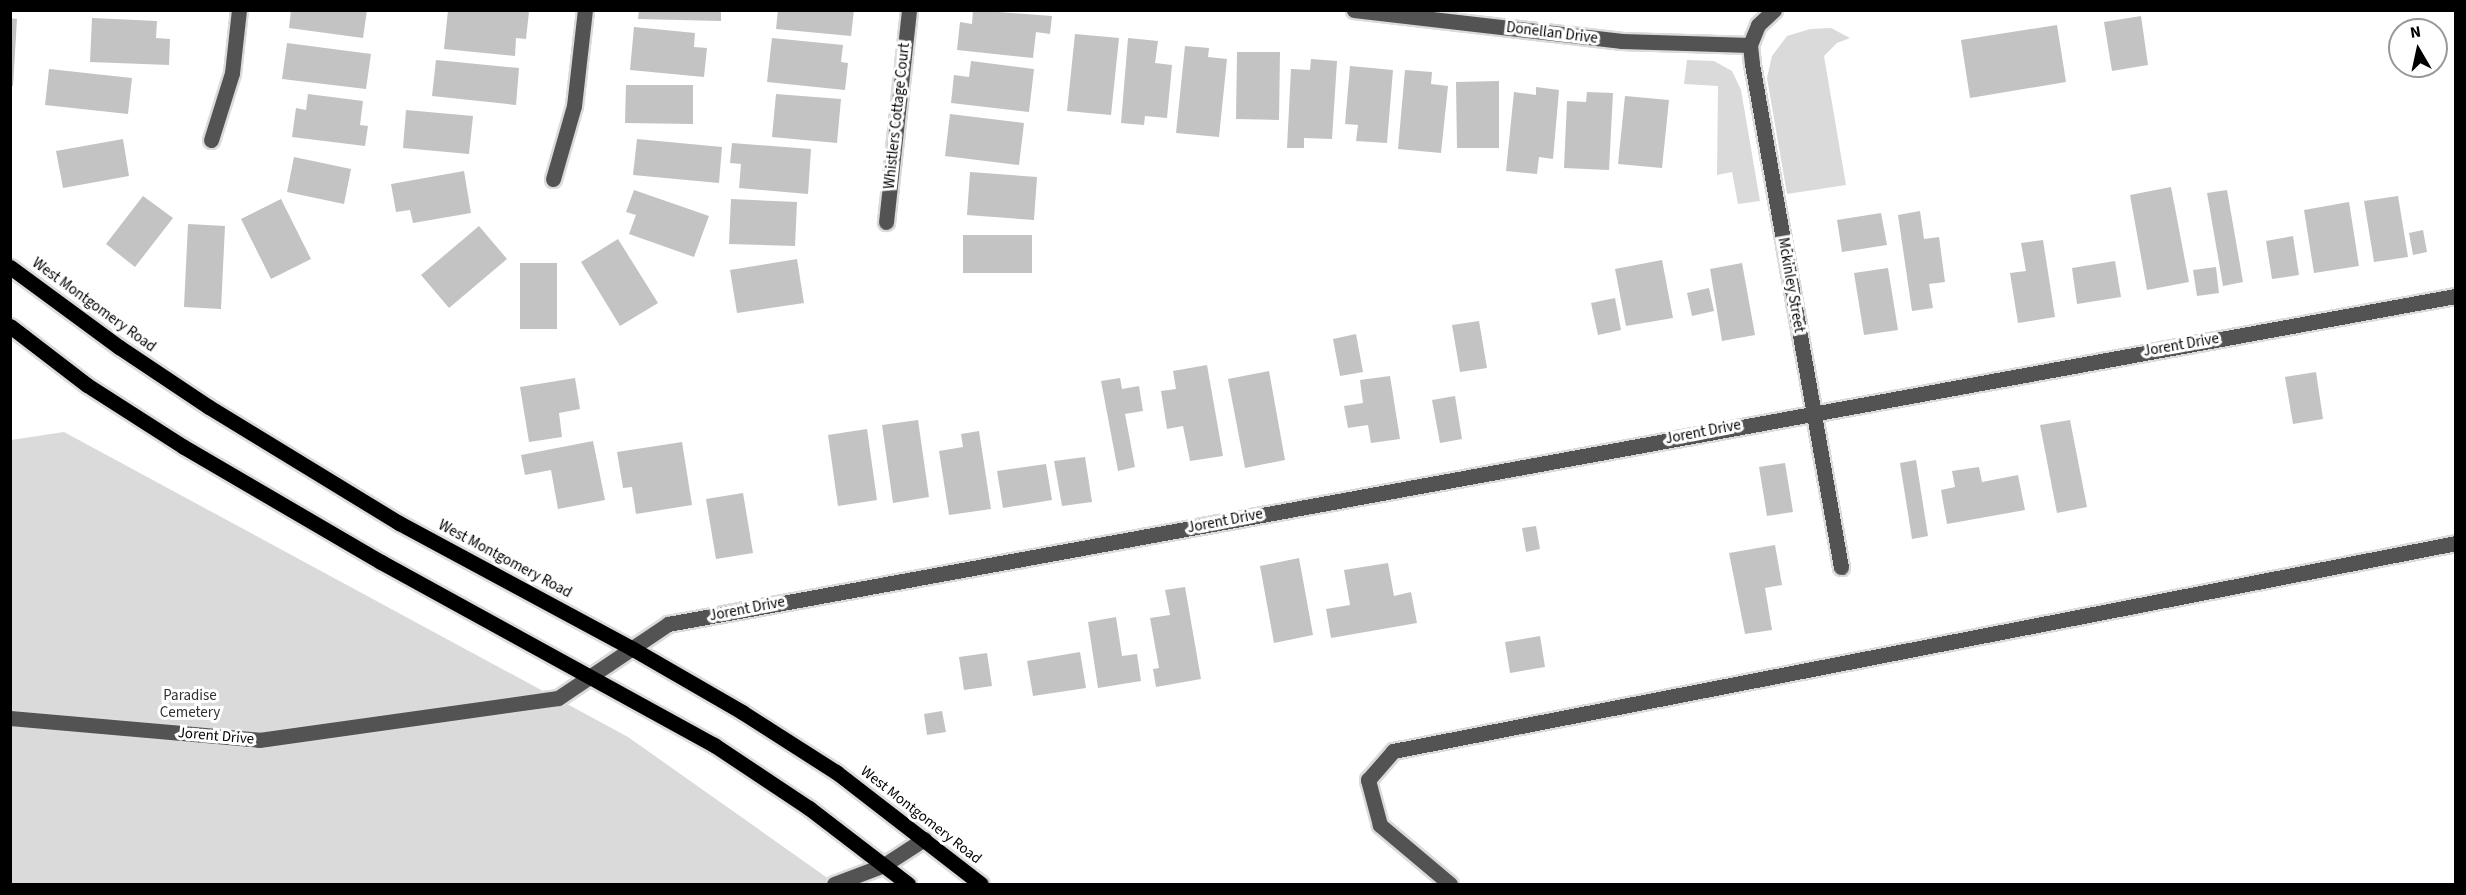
<!DOCTYPE html>
<style>
body{margin:0}
#map{position:relative;width:2466px;height:895px;overflow:hidden;background:#fff;font-family:"Source Sans 3",sans-serif}
div>[style]{position:absolute}
[style*='--x']{left:calc(var(--x)*1px);top:calc(var(--y)*1px);width:calc(var(--w)*1px);rotate:calc(var(--a)*1deg)}
.green>*{inset:0;background:#dadada}
.building>*{inset:0;background:#c3c3c3}
.roads{filter:drop-shadow(2px 0 #dbdbdb) drop-shadow(-2px 0 #dbdbdb) drop-shadow(0 2px #dbdbdb) drop-shadow(0 -2px #dbdbdb)}
.minor>*{height:15px;margin:-7.5px;padding:0 7.5px;transform-origin:7.5px;border-radius:7.5px;background:#535353}
.major>*{height:15px;margin:-7.5px;padding:0 7.5px;transform-origin:7.5px;border-radius:7.5px;background:#000}
span{translate:-50% -50%;white-space:nowrap;text-align:center;line-height:1.15;-webkit-text-stroke:6px #fff;paint-order:stroke}
.street-label{font-size:15px;color:#000}
.park-label{font-size:15px;color:#313131}
.frame{position:absolute;inset:0;border:12px solid #000;pointer-events:none}
.north{position:absolute;left:2388px;top:18px;width:60px;height:60px;box-sizing:border-box;background:#fff;border:2px solid #999;border-radius:50%;rotate:351deg;font-size:16px;font-weight:700;line-height:24px;text-align:center;color:#000}
.north::after{content:'';display:block;margin:auto;width:21px;height:27px;background:#000;clip-path:polygon(50% 0,100% 100%,50% 72%,0 100%)}
</style>
<div id="map">
<div class="green">
<div style="clip-path:polygon(1831px 28px,1850px 38px,1837px 43px,1824px 56px,1846px 185px,1787px 194px,1767px 78px,1772px 56px,1787px 36px,1810px 29px)"></div>
<div style="clip-path:polygon(1687px 60px,1714px 61px,1732px 71px,1741px 90px,1760px 201px,1738px 204px,1732px 172px,1717px 175px,1718px 86px,1684px 84px)"></div>
<div style="clip-path:polygon(64px 432px,628px 737px,836px 884px,11px 884px,11px 440px)"></div>
</div>
<div class="building">
<div style="clip-path:polygon(291px 10px,367px 10px,363px 38px,289px 28px)"></div>
<div style="clip-path:polygon(448px 10px,529px 12px,526px 39px,516px 38px,515px 56px,444px 49px)"></div>
<div style="clip-path:polygon(639px 10px,721px 10px,721px 21px,638px 19px)"></div>
<div style="clip-path:polygon(778px 10px,854px 10px,851px 36px,776px 29px)"></div>
<div style="clip-path:polygon(973px 10px,1052px 16px,1050px 34px,1036px 32px,1033px 58px,957px 50px,960px 22px,972px 24px)"></div>
<div style="clip-path:polygon(2141px 16px,2148px 65px,2112px 71px,2104px 22px)"></div>
<div style="clip-path:polygon(10px 18px,17px 19px,13px 86px,10px 86px)"></div>
<div style="clip-path:polygon(92px 18px,157px 21px,156px 38px,170px 39px,169px 65px,90px 62px)"></div>
<div style="clip-path:polygon(2057px 25px,2066px 82px,1970px 98px,1961px 40px)"></div>
<div style="clip-path:polygon(634px 27px,695px 33px,694px 47px,707px 48px,704px 77px,630px 70px)"></div>
<div style="clip-path:polygon(1075px 34px,1119px 38px,1111px 115px,1067px 111px)"></div>
<div style="clip-path:polygon(772px 38px,843px 45px,841px 62px,848px 63px,845px 90px,767px 82px)"></div>
<div style="clip-path:polygon(1128px 38px,1158px 41px,1155px 63px,1172px 65px,1167px 118px,1145px 116px,1144px 125px,1121px 123px)"></div>
<div style="clip-path:polygon(287px 43px,371px 54px,366px 89px,282px 79px)"></div>
<div style="clip-path:polygon(1185px 46px,1209px 48px,1208px 57px,1227px 59px,1219px 137px,1176px 133px)"></div>
<div style="clip-path:polygon(1237px 52px,1280px 52px,1279px 120px,1236px 119px)"></div>
<div style="clip-path:polygon(1311px 59px,1337px 61px,1332px 139px,1304px 138px,1304px 148px,1287px 148px,1291px 69px,1310px 70px)"></div>
<div style="clip-path:polygon(436px 60px,519px 68px,516px 105px,432px 96px)"></div>
<div style="clip-path:polygon(971px 61px,1034px 69px,1029px 112px,951px 103px,954px 75px,969px 77px)"></div>
<div style="clip-path:polygon(1350px 66px,1393px 70px,1387px 143px,1356px 141px,1358px 125px,1345px 124px)"></div>
<div style="clip-path:polygon(49px 69px,132px 78px,128px 114px,45px 105px)"></div>
<div style="clip-path:polygon(1405px 70px,1432px 72px,1431px 84px,1448px 86px,1441px 153px,1398px 149px)"></div>
<div style="clip-path:polygon(1499px 81px,1499px 148px,1457px 148px,1456px 82px)"></div>
<div style="clip-path:polygon(626px 85px,693px 85px,693px 124px,625px 123px)"></div>
<div style="clip-path:polygon(1536px 87px,1559px 90px,1553px 159px,1539px 157px,1537px 174px,1506px 171px,1514px 92px,1536px 95px)"></div>
<div style="clip-path:polygon(1587px 92px,1613px 93px,1609px 170px,1564px 168px,1567px 101px,1586px 102px)"></div>
<div style="clip-path:polygon(308px 94px,363px 101px,360px 125px,368px 126px,365px 146px,292px 137px,296px 108px,306px 110px)"></div>
<div style="clip-path:polygon(776px 94px,841px 99px,837px 143px,772px 137px)"></div>
<div style="clip-path:polygon(1625px 96px,1669px 100px,1662px 168px,1618px 164px)"></div>
<div style="clip-path:polygon(406px 110px,473px 116px,469px 154px,403px 148px)"></div>
<div style="clip-path:polygon(950px 114px,1024px 123px,1019px 165px,945px 156px)"></div>
<div style="clip-path:polygon(123px 139px,129px 176px,63px 188px,56px 151px)"></div>
<div style="clip-path:polygon(637px 139px,722px 147px,719px 183px,633px 175px)"></div>
<div style="clip-path:polygon(732px 143px,811px 149px,808px 194px,739px 188px,741px 164px,730px 163px)"></div>
<div style="clip-path:polygon(294px 157px,351px 169px,344px 204px,287px 192px)"></div>
<div style="clip-path:polygon(464px 171px,471px 213px,413px 223px,410px 210px,396px 212px,391px 184px)"></div>
<div style="clip-path:polygon(970px 172px,1037px 177px,1034px 220px,967px 215px)"></div>
<div style="clip-path:polygon(2171px 187px,2189px 282px,2147px 290px,2130px 195px)"></div>
<div style="clip-path:polygon(634px 190px,709px 216px,694px 257px,629px 234px,636px 215px,626px 212px)"></div>
<div style="clip-path:polygon(2227px 190px,2243px 282px,2223px 286px,2207px 193px)"></div>
<div style="clip-path:polygon(143px 196px,173px 218px,135px 267px,106px 244px)"></div>
<div style="clip-path:polygon(2398px 196px,2408px 257px,2374px 262px,2364px 201px)"></div>
<div style="clip-path:polygon(281px 199px,311px 259px,271px 279px,241px 219px)"></div>
<div style="clip-path:polygon(731px 199px,797px 202px,795px 246px,729px 244px)"></div>
<div style="clip-path:polygon(2349px 202px,2359px 266px,2314px 273px,2304px 210px)"></div>
<div style="clip-path:polygon(1920px 211px,1924px 239px,1939px 237px,1945px 282px,1929px 284px,1933px 308px,1912px 311px,1898px 215px)"></div>
<div style="clip-path:polygon(1881px 213px,1887px 245px,1842px 252px,1837px 220px)"></div>
<div style="clip-path:polygon(188px 224px,225px 226px,221px 309px,184px 307px)"></div>
<div style="clip-path:polygon(479px 226px,507px 259px,449px 308px,421px 275px)"></div>
<div style="clip-path:polygon(2423px 230px,2427px 252px,2413px 255px,2409px 233px)"></div>
<div style="clip-path:polygon(963px 235px,1032px 235px,1032px 273px,963px 273px)"></div>
<div style="clip-path:polygon(2293px 236px,2299px 275px,2272px 279px,2266px 241px)"></div>
<div style="clip-path:polygon(618px 239px,658px 303px,620px 326px,581px 262px)"></div>
<div style="clip-path:polygon(2043px 240px,2055px 317px,2018px 323px,2010px 273px,2026px 271px,2021px 243px)"></div>
<div style="clip-path:polygon(797px 259px,804px 303px,737px 313px,730px 270px)"></div>
<div style="clip-path:polygon(1662px 260px,1673px 318px,1626px 326px,1615px 269px)"></div>
<div style="clip-path:polygon(2115px 261px,2121px 297px,2077px 304px,2072px 268px)"></div>
<div style="clip-path:polygon(520px 263px,557px 263px,557px 329px,520px 329px)"></div>
<div style="clip-path:polygon(1742px 263px,1755px 335px,1722px 341px,1710px 269px)"></div>
<div style="clip-path:polygon(2216px 267px,2219px 293px,2197px 296px,2193px 270px)"></div>
<div style="clip-path:polygon(1888px 268px,1898px 330px,1864px 335px,1854px 273px)"></div>
<div style="clip-path:polygon(1709px 288px,1714px 311px,1692px 316px,1687px 293px)"></div>
<div style="clip-path:polygon(1615px 298px,1621px 330px,1598px 335px,1591px 303px)"></div>
<div style="clip-path:polygon(1479px 321px,1487px 368px,1460px 372px,1452px 325px)"></div>
<div style="clip-path:polygon(1356px 334px,1363px 372px,1340px 376px,1333px 339px)"></div>
<div style="clip-path:polygon(1207px 365px,1223px 456px,1190px 461px,1183px 426px,1167px 429px,1161px 391px,1176px 389px,1173px 371px)"></div>
<div style="clip-path:polygon(1269px 371px,1285px 460px,1245px 468px,1228px 379px)"></div>
<div style="clip-path:polygon(2316px 372px,2323px 419px,2293px 424px,2285px 377px)"></div>
<div style="clip-path:polygon(1390px 376px,1400px 439px,1371px 443px,1368px 425px,1348px 428px,1344px 406px,1363px 403px,1360px 380px)"></div>
<div style="clip-path:polygon(575px 378px,580px 409px,559px 413px,562px 437px,529px 442px,520px 387px)"></div>
<div style="clip-path:polygon(1120px 378px,1122px 389px,1139px 386px,1143px 411px,1125px 414px,1135px 467px,1118px 471px,1101px 381px)"></div>
<div style="clip-path:polygon(1455px 396px,1462px 439px,1440px 443px,1432px 400px)"></div>
<div style="clip-path:polygon(918px 420px,929px 497px,893px 503px,882px 425px)"></div>
<div style="clip-path:polygon(2070px 420px,2087px 507px,2057px 513px,2040px 425px)"></div>
<div style="clip-path:polygon(867px 429px,877px 500px,838px 506px,828px 435px)"></div>
<div style="clip-path:polygon(979px 431px,991px 509px,949px 515px,939px 451px,963px 447px,961px 434px)"></div>
<div style="clip-path:polygon(593px 441px,605px 500px,558px 509px,551px 470px,525px 475px,521px 455px)"></div>
<div style="clip-path:polygon(682px 442px,692px 505px,636px 514px,632px 487px,623px 488px,617px 452px)"></div>
<div style="clip-path:polygon(1085px 457px,1092px 502px,1062px 506px,1054px 461px)"></div>
<div style="clip-path:polygon(1916px 460px,1928px 536px,1912px 539px,1900px 463px)"></div>
<div style="clip-path:polygon(1785px 463px,1793px 512px,1767px 516px,1759px 467px)"></div>
<div style="clip-path:polygon(1046px 464px,1052px 500px,1003px 508px,997px 471px)"></div>
<div style="clip-path:polygon(1979px 467px,1982px 482px,2018px 475px,2025px 510px,1947px 524px,1941px 490px,1955px 487px,1952px 471px)"></div>
<div style="clip-path:polygon(743px 493px,753px 553px,716px 559px,706px 499px)"></div>
<div style="clip-path:polygon(1536px 526px,1540px 549px,1526px 552px,1522px 528px)"></div>
<div style="clip-path:polygon(1775px 545px,1782px 585px,1765px 588px,1772px 630px,1745px 634px,1729px 553px)"></div>
<div style="clip-path:polygon(1299px 558px,1313px 635px,1274px 643px,1260px 566px)"></div>
<div style="clip-path:polygon(1388px 563px,1394px 596px,1411px 592px,1417px 623px,1331px 638px,1326px 609px,1350px 605px,1344px 570px)"></div>
<div style="clip-path:polygon(1185px 587px,1201px 679px,1156px 687px,1153px 669px,1159px 668px,1150px 618px,1170px 615px,1165px 590px)"></div>
<div style="clip-path:polygon(1116px 617px,1122px 656px,1137px 654px,1141px 681px,1098px 688px,1088px 622px)"></div>
<div style="clip-path:polygon(1540px 636px,1545px 667px,1510px 673px,1505px 642px)"></div>
<div style="clip-path:polygon(1080px 652px,1086px 688px,1033px 696px,1027px 661px)"></div>
<div style="clip-path:polygon(987px 653px,992px 686px,964px 690px,959px 657px)"></div>
<div style="clip-path:polygon(942px 711px,946px 732px,927px 735px,924px 714px)"></div>
</div>
<div class="roads">
<div class="minor">
<div style="--x:1354;--y:10;--w:270;--a:6.6"></div>
<div style="--x:1622;--y:41;--w:128;--a:1.8"></div>
<div style="--x:1774;--y:10;--w:22;--a:137"></div>
<div style="--x:1758;--y:25;--w:22;--a:112"></div>
<div style="--x:1750;--y:45;--w:19;--a:84"></div>
<div style="--x:1752;--y:64;--w:511;--a:79.97"></div>
<div style="--x:211;--y:140;--w:70;--a:-72.6"></div>
<div style="--x:232;--y:73;--w:63;--a:-83.7"></div>
<div style="--x:553;--y:179;--w:76;--a:-74"></div>
<div style="--x:574;--y:106;--w:97;--a:-83.5"></div>
<div style="--x:886;--y:222;--w:213;--a:-83.8"></div>
<div style="--x:10;--y:718;--w:250;--a:5"></div>
<div style="--x:259;--y:740;--w:302;--a:-8"></div>
<div style="--x:558;--y:698;--w:133;--a:-33.9"></div>
<div style="--x:668;--y:624;--w:1818;--a:-10.4"></div>
<div style="--x:834;--y:884;--w:53;--a:-20.8"></div>
<div style="--x:884;--y:865;--w:48;--a:-33"></div>
<div style="--x:1450;--y:884;--w:92;--a:-139.9"></div>
<div style="--x:1380;--y:825;--w:47;--a:-104.9"></div>
<div style="--x:1368;--y:780;--w:38;--a:-49"></div>
<div style="--x:1393;--y:751;--w:1083;--a:-11.07"></div>
</div>
<div class="major">
<div style="--x:10;--y:267;--w:135;--a:36.3"></div>
<div style="--x:119;--y:347;--w:108;--a:33.7"></div>
<div style="--x:209;--y:407;--w:223;--a:31.4"></div>
<div style="--x:399;--y:523;--w:266;--a:28.3"></div>
<div style="--x:633;--y:649;--w:126;--a:30"></div>
<div style="--x:742;--y:712;--w:112;--a:32.6"></div>
<div style="--x:836;--y:772;--w:183;--a:37.7"></div>
<div style="--x:10;--y:326;--w:97;--a:37.5"></div>
<div style="--x:87;--y:385;--w:115;--a:32.6"></div>
<div style="--x:184;--y:447;--w:228;--a:30.3"></div>
<div style="--x:381;--y:562;--w:380;--a:28.8"></div>
<div style="--x:714;--y:745;--w:114;--a:33.6"></div>
<div style="--x:809;--y:808;--w:125;--a:37.5"></div>
</div>
</div>
<div class="street-label">
<span style="left:1552px;top:33px;rotate:7deg">Donellan Drive</span>
<span style="left:897px;top:116px;rotate:-84deg">Whistlers Cottage Court</span>
<span style="left:1791px;top:285px;rotate:80deg">Mckinley Street</span>
<span style="left:94px;top:305px;rotate:36deg">West Montgomery Road</span>
<span style="left:2181px;top:345px;rotate:-10deg">Jorent Drive</span>
<span style="left:1703px;top:432px;rotate:-11deg">Jorent Drive</span>
<span style="left:1225px;top:521px;rotate:-11deg">Jorent Drive</span>
<span style="left:505px;top:559px;rotate:28deg">West Montgomery Road</span>
<span style="left:747px;top:609px;rotate:-11deg">Jorent Drive</span>
<span style="left:216px;top:736px;rotate:5deg">Jorent Drive</span>
<span style="left:921px;top:815px;rotate:38deg">West Montgomery Road</span>
</div>
<div class="park-label">
<span style="left:190px;top:704px">Paradise<br>Cemetery</span>
</div>
<div class="frame"></div>
<div class="north">N</div>
</div>
